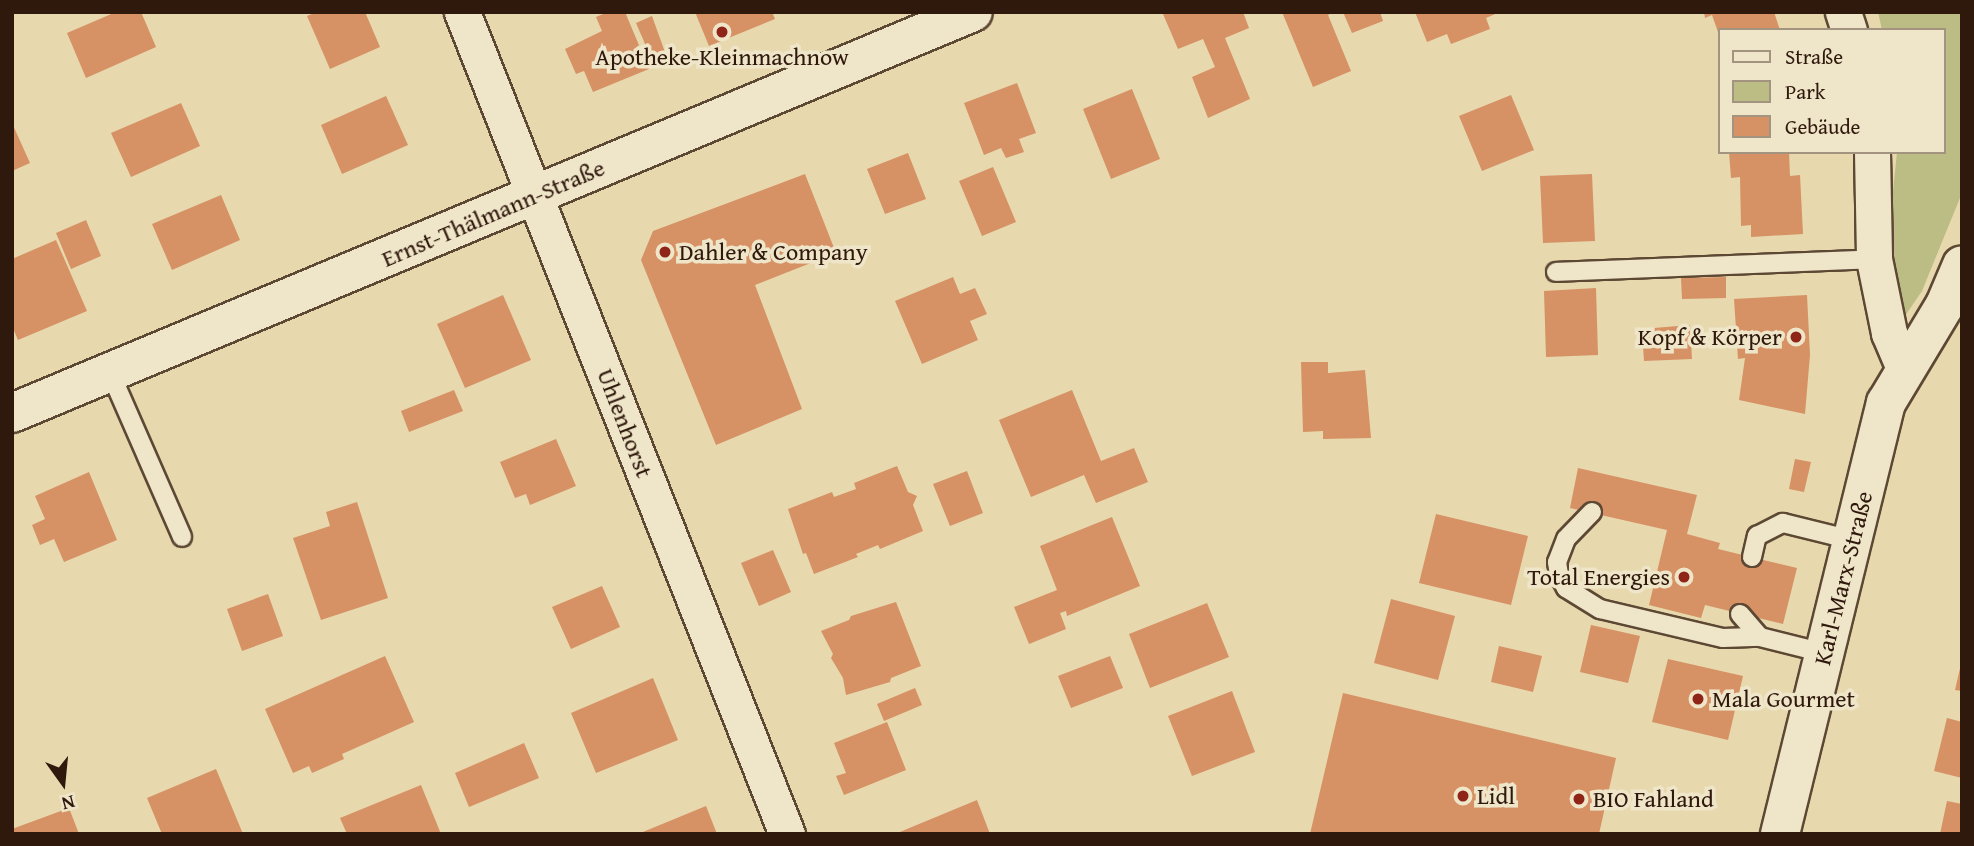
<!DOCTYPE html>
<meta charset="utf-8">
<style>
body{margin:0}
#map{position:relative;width:1974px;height:846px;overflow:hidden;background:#e7d8ad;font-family:"Gentium Book Plus",serif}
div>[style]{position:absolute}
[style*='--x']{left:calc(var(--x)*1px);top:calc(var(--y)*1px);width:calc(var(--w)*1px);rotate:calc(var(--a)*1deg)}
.green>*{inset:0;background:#bcbc85}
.building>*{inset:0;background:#d69165}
.roads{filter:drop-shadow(2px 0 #5d4834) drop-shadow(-2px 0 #5d4834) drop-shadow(0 2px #5d4834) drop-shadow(0 -2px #5d4834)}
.service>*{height:18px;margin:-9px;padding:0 9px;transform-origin:9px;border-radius:9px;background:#efe6ca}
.minor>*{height:35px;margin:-17.5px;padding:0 17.5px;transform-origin:17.5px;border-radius:17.5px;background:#efe6ca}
.tertiary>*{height:38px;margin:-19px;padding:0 19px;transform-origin:19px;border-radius:19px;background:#efe6ca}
.dots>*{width:19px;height:19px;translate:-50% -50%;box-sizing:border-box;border:4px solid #efe6ca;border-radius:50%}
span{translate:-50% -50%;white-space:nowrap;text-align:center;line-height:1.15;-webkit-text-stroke:7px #efe6ca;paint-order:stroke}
.poi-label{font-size:24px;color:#2f180c}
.left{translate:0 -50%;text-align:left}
.right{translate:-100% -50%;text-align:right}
.street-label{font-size:24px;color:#2f180c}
.frame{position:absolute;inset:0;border:14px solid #2f180c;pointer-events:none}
.legend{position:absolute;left:1718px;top:28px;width:228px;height:126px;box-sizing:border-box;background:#efe6ca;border:2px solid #a2947e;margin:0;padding:9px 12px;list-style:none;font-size:21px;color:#2f180c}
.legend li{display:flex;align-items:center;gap:14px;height:35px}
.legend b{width:35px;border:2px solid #a2947e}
.north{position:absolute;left:28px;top:748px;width:70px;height:70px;-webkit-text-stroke:5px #efe6ca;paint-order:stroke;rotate:165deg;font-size:19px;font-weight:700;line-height:28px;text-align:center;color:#2f180c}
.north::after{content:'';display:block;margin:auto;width:24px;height:32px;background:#2f180c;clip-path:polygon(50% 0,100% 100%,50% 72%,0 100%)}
</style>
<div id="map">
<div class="green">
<div style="clip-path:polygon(1878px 12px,1962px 12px,1962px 193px,1922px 291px,1905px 316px,1896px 312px,1887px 251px,1897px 152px,1944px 152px,1944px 30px,1882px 30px)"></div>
</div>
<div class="building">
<div style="clip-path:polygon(116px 12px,141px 12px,156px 47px,86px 78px,67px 33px)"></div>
<div style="clip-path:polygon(317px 12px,365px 12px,380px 47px,330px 69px,307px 16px)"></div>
<div style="clip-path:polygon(608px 12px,625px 12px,649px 69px,593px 92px,584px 71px,576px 74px,565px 49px,602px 31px,596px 17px)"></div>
<div style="clip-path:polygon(695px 12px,772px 12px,775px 19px,709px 46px)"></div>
<div style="clip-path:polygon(1166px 12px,1243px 12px,1249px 28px,1225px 38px,1250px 99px,1208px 118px,1192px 77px,1215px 67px,1203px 39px,1178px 49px,1163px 14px)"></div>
<div style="clip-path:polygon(1282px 12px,1333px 12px,1328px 15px,1351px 71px,1313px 87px)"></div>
<div style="clip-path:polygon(1343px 12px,1380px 12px,1383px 21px,1352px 33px)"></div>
<div style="clip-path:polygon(1415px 12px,1500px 12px,1486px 18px,1490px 29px,1451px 44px,1447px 34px,1427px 42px)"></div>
<div style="clip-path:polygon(1704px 12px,1774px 12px,1780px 30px,1718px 32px,1712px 15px,1705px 18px)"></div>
<div style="clip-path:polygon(652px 16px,666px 55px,652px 60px,636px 23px)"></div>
<div style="clip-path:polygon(1017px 83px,1036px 133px,1019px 139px,1024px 152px,1006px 158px,1001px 148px,984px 155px,964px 103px)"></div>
<div style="clip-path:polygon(1132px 89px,1160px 159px,1111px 179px,1083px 109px)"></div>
<div style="clip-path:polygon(1511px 95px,1534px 150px,1482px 171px,1459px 116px)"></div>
<div style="clip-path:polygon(386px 96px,408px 145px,342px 174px,321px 125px)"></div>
<div style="clip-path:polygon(181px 103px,200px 146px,131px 177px,111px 133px)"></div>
<div style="clip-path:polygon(12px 123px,30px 163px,12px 171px)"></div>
<div style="clip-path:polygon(1729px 152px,1789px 152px,1790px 176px,1800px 175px,1803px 234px,1751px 237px,1751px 225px,1741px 226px,1740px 177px,1731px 178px)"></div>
<div style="clip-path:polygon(908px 153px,926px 199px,885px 214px,867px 169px)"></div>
<div style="clip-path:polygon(993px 167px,1016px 222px,982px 236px,959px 181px)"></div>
<div style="clip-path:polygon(805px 174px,836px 253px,755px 285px,802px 409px,716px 445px,641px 260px,653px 231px)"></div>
<div style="clip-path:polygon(1592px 174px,1595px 241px,1543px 243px,1540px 176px)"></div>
<div style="clip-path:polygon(221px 195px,240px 240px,172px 270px,152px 224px)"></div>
<div style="clip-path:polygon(86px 220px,101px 256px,71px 269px,56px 233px)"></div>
<div style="clip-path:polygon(56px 240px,87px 311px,18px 340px,12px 326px,12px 259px)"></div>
<div style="clip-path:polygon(953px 277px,960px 294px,975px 288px,987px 314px,970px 321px,978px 340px,922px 364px,895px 301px)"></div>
<div style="clip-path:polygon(1726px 277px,1726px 298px,1682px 299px,1681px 278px)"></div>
<div style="clip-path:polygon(1596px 288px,1598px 355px,1546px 357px,1544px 291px)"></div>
<div style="clip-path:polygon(503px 295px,531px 360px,465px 388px,437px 324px)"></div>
<div style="clip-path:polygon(1807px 295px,1810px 355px,1805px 414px,1739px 400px,1745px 358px,1738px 359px,1734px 299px)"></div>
<div style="clip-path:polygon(1690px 325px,1692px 359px,1644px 361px,1642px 329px)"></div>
<div style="clip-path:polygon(1301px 362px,1328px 362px,1328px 373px,1365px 370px,1371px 438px,1323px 439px,1323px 431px,1303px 432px)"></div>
<div style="clip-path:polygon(454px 390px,463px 411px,409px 432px,401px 411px)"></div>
<div style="clip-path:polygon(1072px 390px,1101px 461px,1134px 448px,1148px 482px,1096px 503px,1084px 475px,1031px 497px,999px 420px)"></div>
<div style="clip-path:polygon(556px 439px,576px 486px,530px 505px,526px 494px,515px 498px,500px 462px)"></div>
<div style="clip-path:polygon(1795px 459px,1811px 462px,1804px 492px,1789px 489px)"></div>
<div style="clip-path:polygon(897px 466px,908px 492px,917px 496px,913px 505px,923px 531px,880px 549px,878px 545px,856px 554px,858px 557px,814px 574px,806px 553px,803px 554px,788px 509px,832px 492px,834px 497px,856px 489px,854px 483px)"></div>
<div style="clip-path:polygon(1578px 468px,1697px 495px,1687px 534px,1720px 543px,1718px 549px,1797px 568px,1783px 624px,1705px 605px,1701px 618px,1649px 605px,1667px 530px,1570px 508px)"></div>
<div style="clip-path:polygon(967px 471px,983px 513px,950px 526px,933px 484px)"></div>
<div style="clip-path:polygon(89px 472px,117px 540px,64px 562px,54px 539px,40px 545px,32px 525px,45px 519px,35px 496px)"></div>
<div style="clip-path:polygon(357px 502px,388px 598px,321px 620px,293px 538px,330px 526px,326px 512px)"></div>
<div style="clip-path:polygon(1436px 514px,1528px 536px,1511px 605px,1419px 583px)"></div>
<div style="clip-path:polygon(1112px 517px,1140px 586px,1067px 616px,1066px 611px,1060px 613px,1066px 629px,1029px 644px,1014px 607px,1057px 590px,1040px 546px)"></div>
<div style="clip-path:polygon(773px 550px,791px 592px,759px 606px,741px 563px)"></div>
<div style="clip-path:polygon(602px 586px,620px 627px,571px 649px,552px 607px)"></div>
<div style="clip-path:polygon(268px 594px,283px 636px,242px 651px,227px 609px)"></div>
<div style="clip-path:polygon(1391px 599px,1455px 616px,1438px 680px,1374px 663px)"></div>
<div style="clip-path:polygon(896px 602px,921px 666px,891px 678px,890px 682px,846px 695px,843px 678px,831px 658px,833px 654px,821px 631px,849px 620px,851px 616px)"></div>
<div style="clip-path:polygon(1207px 603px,1229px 657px,1150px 688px,1129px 634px)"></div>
<div style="clip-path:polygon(1591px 625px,1640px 636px,1628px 683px,1580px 672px)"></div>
<div style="clip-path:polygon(1499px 646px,1542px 656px,1533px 692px,1491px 682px)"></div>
<div style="clip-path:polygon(385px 656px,414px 722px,342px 754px,344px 759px,312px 773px,309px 766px,293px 773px,265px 709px)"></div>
<div style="clip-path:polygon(1110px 656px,1123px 688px,1071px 708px,1058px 676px)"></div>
<div style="clip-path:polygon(1668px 659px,1743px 676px,1728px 740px,1652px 722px)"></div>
<div style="clip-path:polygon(1961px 664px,1962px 664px,1962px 691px,1955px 690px)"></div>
<div style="clip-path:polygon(653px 678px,678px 740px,596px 773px,571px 713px)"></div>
<div style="clip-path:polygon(915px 688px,922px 705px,884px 721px,877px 704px)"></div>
<div style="clip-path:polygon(1232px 691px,1255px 752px,1192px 776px,1168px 716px)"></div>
<div style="clip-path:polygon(1343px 693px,1616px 758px,1599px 834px,1310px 834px)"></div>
<div style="clip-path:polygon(1947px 718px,1962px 722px,1962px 778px,1934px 771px)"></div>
<div style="clip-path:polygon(887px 722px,906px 770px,844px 795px,836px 776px,846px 773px,834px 743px)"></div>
<div style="clip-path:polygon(524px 743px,539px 778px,469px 807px,455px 773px)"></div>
<div style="clip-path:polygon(216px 769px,243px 834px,162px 834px,147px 798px)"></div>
<div style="clip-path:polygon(421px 785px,441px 834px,347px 834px,340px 818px)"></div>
<div style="clip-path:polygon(977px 800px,990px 834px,895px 834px)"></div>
<div style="clip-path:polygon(1947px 801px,1962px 804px,1962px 834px,1940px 834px)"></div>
<div style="clip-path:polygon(706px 806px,717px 834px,638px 834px)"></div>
<div style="clip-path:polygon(69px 808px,79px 834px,12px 834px,12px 829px)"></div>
</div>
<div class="roads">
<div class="service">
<div style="--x:1556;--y:272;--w:318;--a:-2.3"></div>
<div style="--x:110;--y:372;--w:180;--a:66.4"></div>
<div style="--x:1592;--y:512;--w:37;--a:134"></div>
<div style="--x:1566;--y:539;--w:25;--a:111"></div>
<div style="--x:1557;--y:562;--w:13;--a:81"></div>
<div style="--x:1559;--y:575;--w:15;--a:62"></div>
<div style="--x:1566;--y:588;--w:40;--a:32"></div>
<div style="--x:1600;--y:609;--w:126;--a:13.3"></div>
<div style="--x:1723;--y:638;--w:37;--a:-2"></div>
<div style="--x:1752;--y:557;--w:22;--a:-77"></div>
<div style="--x:1757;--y:536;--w:29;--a:-27"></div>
<div style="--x:1783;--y:523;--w:71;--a:13.8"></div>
<div style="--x:1740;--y:614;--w:30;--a:49"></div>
<div style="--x:1760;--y:637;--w:66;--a:14"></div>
</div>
<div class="minor">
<div style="--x:462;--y:12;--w:884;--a:68.43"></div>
<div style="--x:1843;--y:12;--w:19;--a:72"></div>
<div style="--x:1872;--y:152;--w:107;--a:88.9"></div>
<div style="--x:1874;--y:259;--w:76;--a:78.5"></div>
<div style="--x:1889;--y:333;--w:39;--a:67"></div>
</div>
<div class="tertiary">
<div style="--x:12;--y:413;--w:1041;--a:-22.65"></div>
<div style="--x:1780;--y:834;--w:444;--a:-76.2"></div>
<div style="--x:1886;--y:403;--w:114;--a:-59"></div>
<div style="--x:1945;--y:305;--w:43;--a:-67"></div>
</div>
</div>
<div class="dots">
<div style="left:722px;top:32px;background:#8f2418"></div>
<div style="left:665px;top:252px;background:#8f2418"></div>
<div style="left:1796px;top:337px;background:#8f2418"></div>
<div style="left:1684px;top:577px;background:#8f2418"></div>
<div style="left:1698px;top:699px;background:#8f2418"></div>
<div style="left:1463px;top:796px;background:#8f2418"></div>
<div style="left:1579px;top:799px;background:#8f2418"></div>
</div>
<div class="poi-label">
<span style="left:722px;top:57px">Apotheke-Kleinmachnow</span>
<span class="left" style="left:679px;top:252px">Dahler &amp; Company</span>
<span class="right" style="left:1782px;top:337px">Kopf &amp; Körper</span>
<span class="right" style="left:1670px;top:577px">Total Energies</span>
<span class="left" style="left:1712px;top:699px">Mala Gourmet</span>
<span class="left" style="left:1477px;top:796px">Lidl</span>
<span class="left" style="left:1593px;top:799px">BIO Fahland</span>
</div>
<div class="street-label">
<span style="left:493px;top:213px;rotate:-23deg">Ernst-Thälmann-Straße</span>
<span style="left:625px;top:423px;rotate:69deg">Uhlenhorst</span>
<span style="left:1843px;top:578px;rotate:-76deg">Karl-Marx-Straße</span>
</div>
<div class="frame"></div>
<ul class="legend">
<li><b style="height:9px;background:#efe6ca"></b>Straße</li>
<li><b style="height:19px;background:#bcbc85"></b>Park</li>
<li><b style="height:19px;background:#d69165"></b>Gebäude</li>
</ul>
<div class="north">N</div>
</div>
